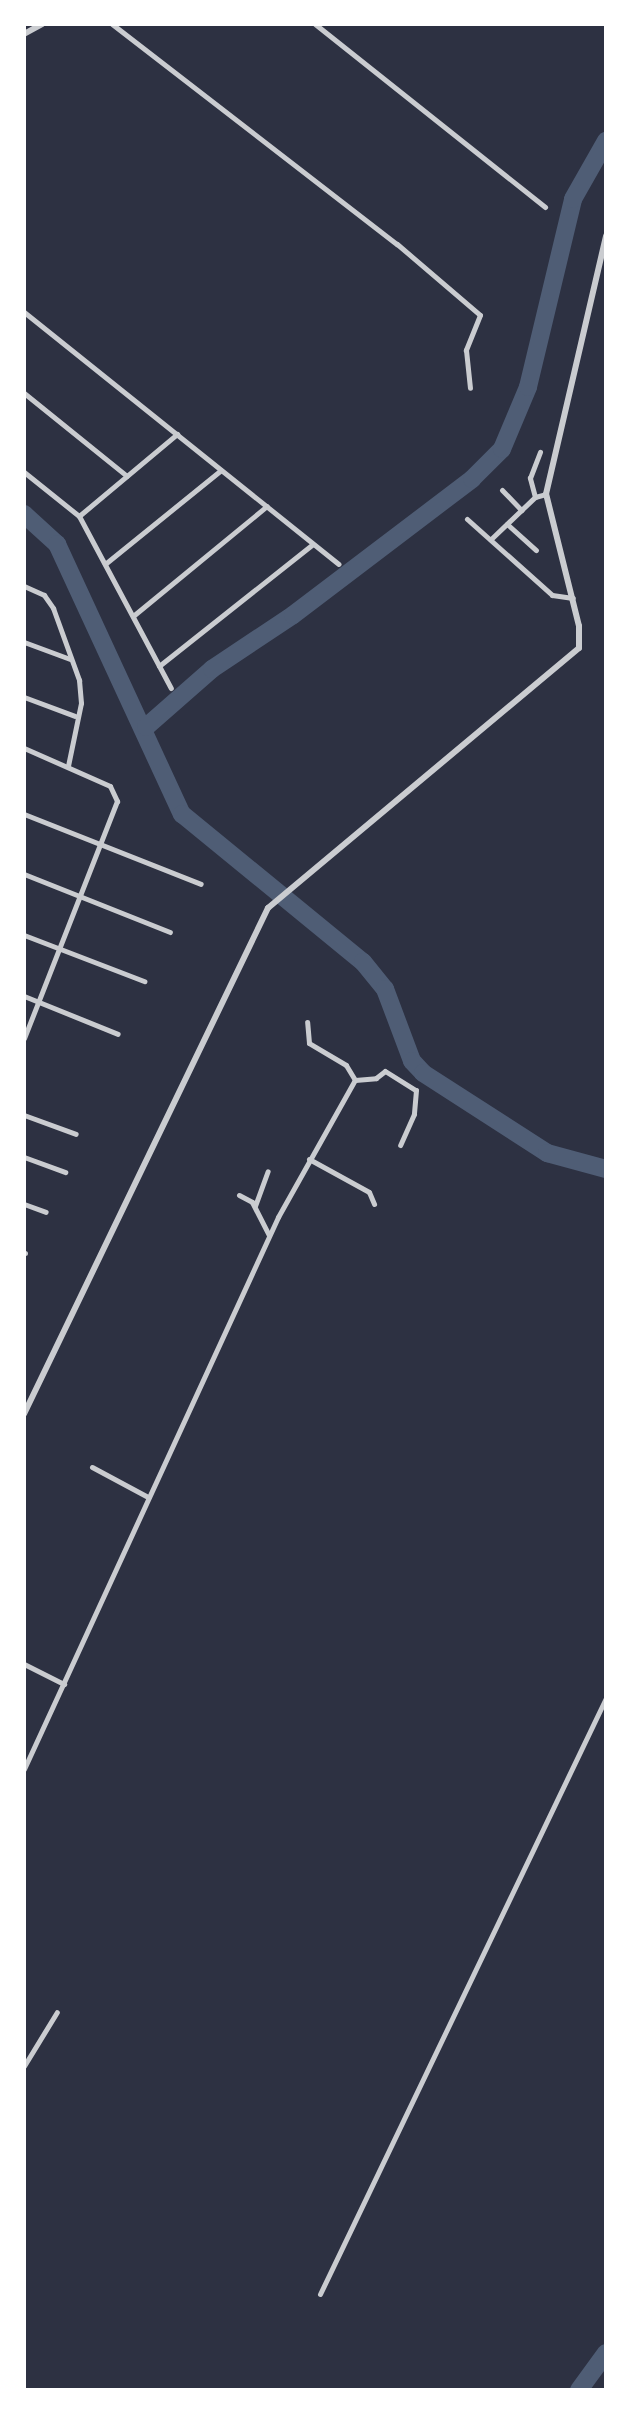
<!DOCTYPE html>
<style>
body{margin:0}
#map{position:relative;width:630px;height:2414px;overflow:hidden;background:#2d3142;font-family:"Nunito Sans",sans-serif}
div>[style]{position:absolute}
[style*='--x']{left:calc(var(--x)*1px);top:calc(var(--y)*1px);width:calc(var(--w)*1px);rotate:calc(var(--a)*1deg)}
.river>*{height:18px;margin:-9px;padding:0 9px;transform-origin:9px;border-radius:9px;background:#4f5d75}
.minor>*{height:5px;margin:-2.5px;padding:0 2.5px;transform-origin:2.5px;border-radius:2.5px;background:#caccd0}
.tertiary>*{height:6px;margin:-3px;padding:0 3px;transform-origin:3px;border-radius:3px;background:#caccd0}
span{translate:-50% -50%;white-space:nowrap;text-align:center;line-height:1.15;-webkit-text-stroke:8px #fff;paint-order:stroke}
.frame{position:absolute;inset:0;border:26px solid #fff;pointer-events:none}
</style>
<div id="map">
<div class="river">
<div style="--x:24;--y:514;--w:45;--a:42.3"></div>
<div style="--x:57;--y:544;--w:298;--a:65.2"></div>
<div style="--x:182;--y:814;--w:234;--a:39.3"></div>
<div style="--x:363;--y:962;--w:35;--a:51"></div>
<div style="--x:385;--y:989;--w:77;--a:69.4"></div>
<div style="--x:412;--y:1061;--w:16;--a:47"></div>
<div style="--x:423;--y:1073;--w:148;--a:32.8"></div>
<div style="--x:547;--y:1153;--w:61;--a:15.2"></div>
<div style="--x:146;--y:727;--w:88;--a:-41.3"></div>
<div style="--x:212;--y:669;--w:97;--a:-33.7"></div>
<div style="--x:293;--y:615;--w:225;--a:-37.2"></div>
<div style="--x:472;--y:479;--w:42;--a:-45"></div>
<div style="--x:502;--y:449;--w:67;--a:-67.2"></div>
<div style="--x:528;--y:387;--w:193;--a:-76.5"></div>
<div style="--x:573;--y:199;--w:67;--a:-60.4"></div>
<div style="--x:579;--y:2390;--w:46;--a:-53.9"></div>
</div>
<div class="minor">
<div style="--x:112;--y:24;--w:360;--a:37.7"></div>
<div style="--x:397;--y:244;--w:109;--a:40.5"></div>
<div style="--x:480;--y:315;--w:38;--a:112"></div>
<div style="--x:466;--y:350;--w:38;--a:84"></div>
<div style="--x:315;--y:24;--w:294;--a:38.5"></div>
<div style="--x:24;--y:312;--w:403;--a:38.7"></div>
<div style="--x:24;--y:393;--w:132;--a:38.9"></div>
<div style="--x:24;--y:472;--w:70;--a:38.7"></div>
<div style="--x:79;--y:516;--w:195;--a:61.9"></div>
<div style="--x:502;--y:490;--w:28;--a:46"></div>
<div style="--x:535;--y:497;--w:20;--a:-105"></div>
<div style="--x:530;--y:478;--w:28;--a:-69"></div>
<div style="--x:79;--y:516;--w:128;--a:-39.9"></div>
<div style="--x:467;--y:519;--w:114;--a:41.8"></div>
<div style="--x:552;--y:595;--w:21;--a:8"></div>
<div style="--x:507;--y:524;--w:39;--a:42"></div>
<div style="--x:491;--y:539;--w:61;--a:-43.7"></div>
<div style="--x:535;--y:497;--w:11;--a:-15"></div>
<div style="--x:105;--y:564;--w:149;--a:-39"></div>
<div style="--x:24;--y:586;--w:22;--a:24"></div>
<div style="--x:44;--y:595;--w:16;--a:55"></div>
<div style="--x:53;--y:608;--w:77;--a:70.1"></div>
<div style="--x:79;--y:680;--w:23;--a:85"></div>
<div style="--x:81;--y:703;--w:64;--a:101.7"></div>
<div style="--x:133;--y:616;--w:173;--a:-39.4"></div>
<div style="--x:24;--y:642;--w:49;--a:20.3"></div>
<div style="--x:159;--y:666;--w:196;--a:-38.4"></div>
<div style="--x:24;--y:697;--w:54;--a:20.4"></div>
<div style="--x:24;--y:748;--w:94;--a:23.8"></div>
<div style="--x:110;--y:786;--w:17;--a:65"></div>
<div style="--x:117;--y:801;--w:255;--a:111.4"></div>
<div style="--x:24;--y:814;--w:190;--a:21.6"></div>
<div style="--x:24;--y:874;--w:157;--a:21.7"></div>
<div style="--x:24;--y:935;--w:129;--a:21"></div>
<div style="--x:24;--y:996;--w:101;--a:22"></div>
<div style="--x:355;--y:1080;--w:21;--a:-5"></div>
<div style="--x:376;--y:1078;--w:11;--a:-38"></div>
<div style="--x:385;--y:1071;--w:36;--a:32"></div>
<div style="--x:416;--y:1090;--w:24;--a:95"></div>
<div style="--x:414;--y:1114;--w:34;--a:114"></div>
<div style="--x:24;--y:1115;--w:55;--a:20.1"></div>
<div style="--x:24;--y:1157;--w:44;--a:20.1"></div>
<div style="--x:309;--y:1159;--w:68;--a:28.8"></div>
<div style="--x:369;--y:1192;--w:13;--a:67"></div>
<div style="--x:239;--y:1195;--w:15;--a:28"></div>
<div style="--x:252;--y:1202;--w:37;--a:63"></div>
<div style="--x:24;--y:1204;--w:23;--a:20"></div>
<div style="--x:255;--y:1206;--w:37;--a:-70"></div>
<div style="--x:24;--y:1253;--w:1;--a:0"></div>
<div style="--x:92;--y:1467;--w:64;--a:28.2"></div>
<div style="--x:24;--y:1664;--w:45;--a:26.6"></div>
<div style="--x:24;--y:1769;--w:608;--a:-65.29"></div>
<div style="--x:278;--y:1217;--w:157;--a:-60.7"></div>
<div style="--x:355;--y:1080;--w:17;--a:-121"></div>
<div style="--x:346;--y:1065;--w:43;--a:-149.3"></div>
<div style="--x:309;--y:1043;--w:21;--a:-95"></div>
<div style="--x:24;--y:2066;--w:63;--a:-58.6"></div>
<div style="--x:320;--y:2294;--w:661;--a:-64.37"></div>
</div>
<div class="tertiary">
<div style="--x:24;--y:34;--w:21;--a:-29"></div>
<div style="--x:24;--y:1414;--w:562;--a:-64.26"></div>
<div style="--x:268;--y:908;--w:405;--a:-39.9"></div>
<div style="--x:579;--y:648;--w:22;--a:-90"></div>
<div style="--x:579;--y:626;--w:136;--a:-104"></div>
<div style="--x:546;--y:494;--w:265;--a:-76.9"></div>
</div>
<div class="frame"></div>
</div>
